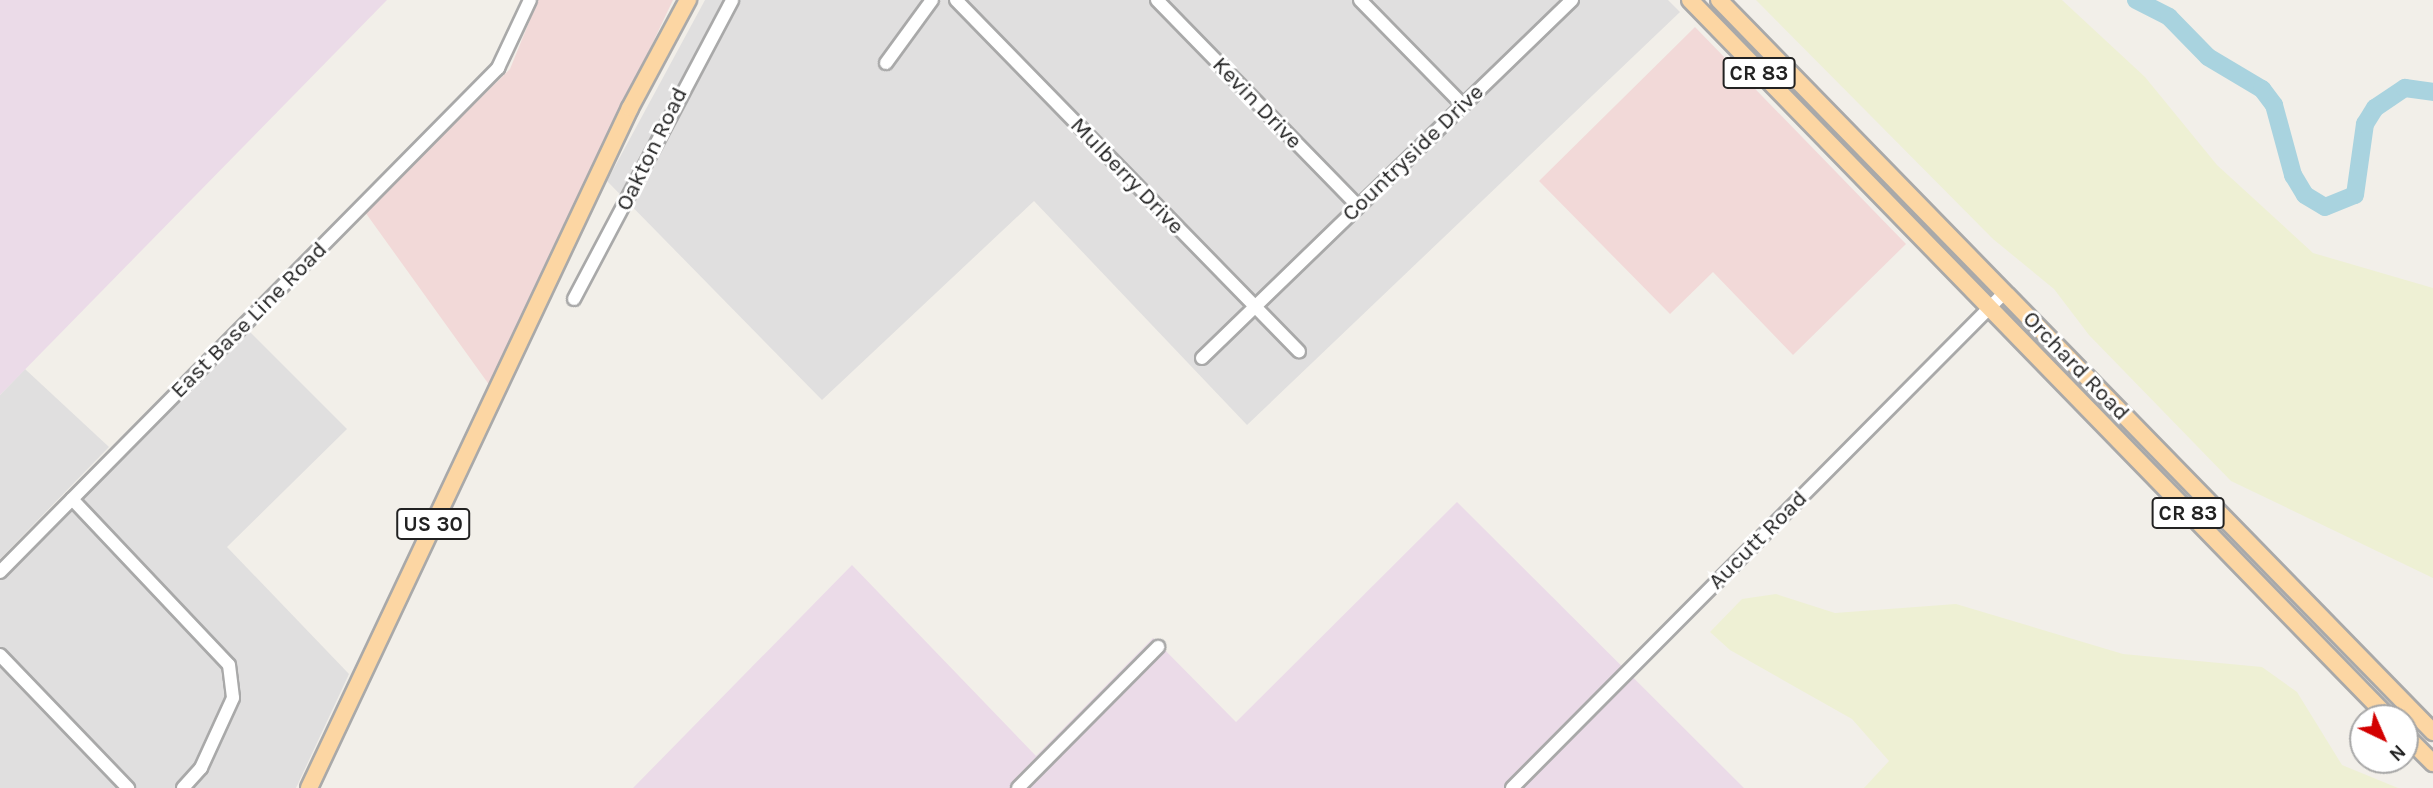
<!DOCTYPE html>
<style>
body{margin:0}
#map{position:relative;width:2433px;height:788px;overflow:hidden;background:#f2efe9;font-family:Karla,sans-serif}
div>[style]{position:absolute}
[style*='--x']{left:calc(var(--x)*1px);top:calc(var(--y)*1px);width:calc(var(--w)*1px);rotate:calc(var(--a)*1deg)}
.residential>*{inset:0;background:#e0dfdf}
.commercial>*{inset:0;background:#f2d9d8}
.industrial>*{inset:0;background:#ebdbe8}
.farmland>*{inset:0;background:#eef0d4}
.river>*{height:18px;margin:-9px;padding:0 9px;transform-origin:9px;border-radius:9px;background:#a9d3df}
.roads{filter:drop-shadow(2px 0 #a9a9a9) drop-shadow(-2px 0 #a9a9a9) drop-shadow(0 2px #a9a9a9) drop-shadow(0 -2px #a9a9a9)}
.minor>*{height:12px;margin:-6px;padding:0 6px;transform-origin:6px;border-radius:6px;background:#fff}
.major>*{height:16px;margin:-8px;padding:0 8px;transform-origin:8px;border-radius:8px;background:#fcd6a3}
span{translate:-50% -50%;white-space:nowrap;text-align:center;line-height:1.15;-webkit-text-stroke:6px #fff;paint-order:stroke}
.shield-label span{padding:2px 5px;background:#fff;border:2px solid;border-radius:5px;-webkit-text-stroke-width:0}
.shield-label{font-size:21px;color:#222;font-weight:700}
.street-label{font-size:23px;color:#222}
.north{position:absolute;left:2349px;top:704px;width:70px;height:70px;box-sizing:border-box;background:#fff;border:2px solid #a7a7a7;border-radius:50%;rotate:136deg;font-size:19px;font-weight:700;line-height:28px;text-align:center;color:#222}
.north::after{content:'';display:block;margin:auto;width:24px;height:32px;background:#d30000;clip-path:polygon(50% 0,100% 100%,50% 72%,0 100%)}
</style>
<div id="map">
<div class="residential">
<div style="clip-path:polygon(705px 0,1668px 0,1680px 12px,1247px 425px,1034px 201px,822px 400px,607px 181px)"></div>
<div style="clip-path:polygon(248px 330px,347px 429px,227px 547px,349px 674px,296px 788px,0 788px,0 580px)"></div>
<div style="clip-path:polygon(25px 369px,109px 447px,0 559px,0 395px)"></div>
</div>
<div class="commercial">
<div style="clip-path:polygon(538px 0,673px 0,490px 386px,365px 212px,510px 69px)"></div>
<div style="clip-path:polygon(1695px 27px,1906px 244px,1793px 355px,1713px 272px,1670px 314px,1539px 181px)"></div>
</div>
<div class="industrial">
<div style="clip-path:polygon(0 0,387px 0,0 395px)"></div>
<div style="clip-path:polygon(1457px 502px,1744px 788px,633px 788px,852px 565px,1036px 756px,1153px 638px,1236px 722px)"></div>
</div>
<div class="farmland">
<div style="clip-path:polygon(1756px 0,2062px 0,2145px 77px,2217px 165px,2313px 253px,2433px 288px,2433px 578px,2231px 481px,2089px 335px,2054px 289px,1993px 239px)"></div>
<div style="clip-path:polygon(1776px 594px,1835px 613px,1956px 604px,2123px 654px,2262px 667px,2297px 692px,2342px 765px,2398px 788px,1864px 788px,1889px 761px,1852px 719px,1730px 650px,1710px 632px,1742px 599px)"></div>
</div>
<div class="river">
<div style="--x:2136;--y:0;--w:37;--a:27"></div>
<div style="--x:2169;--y:17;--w:56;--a:45.7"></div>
<div style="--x:2208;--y:57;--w:63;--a:30.7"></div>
<div style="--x:2262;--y:89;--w:20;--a:53"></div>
<div style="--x:2274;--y:105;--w:73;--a:74.8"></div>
<div style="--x:2293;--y:175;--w:23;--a:59"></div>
<div style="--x:2305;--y:195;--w:23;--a:31"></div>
<div style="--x:2325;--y:207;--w:32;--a:-22"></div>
<div style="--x:2355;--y:195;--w:72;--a:-82"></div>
<div style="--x:2365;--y:124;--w:19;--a:-58"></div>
<div style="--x:2375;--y:108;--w:36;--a:-34"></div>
<div style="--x:2405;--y:88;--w:28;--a:8"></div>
</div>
<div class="roads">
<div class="minor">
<div style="--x:956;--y:0;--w:491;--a:45.7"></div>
<div style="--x:1157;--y:0;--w:288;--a:45.7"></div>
<div style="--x:1360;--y:0;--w:147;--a:45.6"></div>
<div style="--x:886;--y:63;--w:78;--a:-53.9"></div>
<div style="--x:574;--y:299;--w:338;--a:-62.1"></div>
<div style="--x:1202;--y:358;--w:515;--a:-44.06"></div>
<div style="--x:72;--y:499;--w:228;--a:46.6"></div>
<div style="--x:229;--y:665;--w:33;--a:83"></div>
<div style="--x:233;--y:698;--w:77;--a:114.6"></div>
<div style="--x:201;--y:768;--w:27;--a:132"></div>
<div style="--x:0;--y:572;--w:709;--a:-45.34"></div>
<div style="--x:498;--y:68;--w:75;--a:-64.8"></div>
<div style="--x:0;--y:655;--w:185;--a:46.1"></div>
<div style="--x:1018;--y:788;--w:199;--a:-45.2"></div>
<div style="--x:1512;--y:788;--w:698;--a:-45.17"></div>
</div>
<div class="major">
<div style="--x:1690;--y:0;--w:1002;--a:45.77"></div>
<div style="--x:1719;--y:0;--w:1023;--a:45.71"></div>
<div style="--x:2405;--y:735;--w:40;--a:45"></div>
<div style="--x:309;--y:788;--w:752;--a:-64.73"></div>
<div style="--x:630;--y:108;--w:123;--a:-61.8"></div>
</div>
</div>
<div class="shield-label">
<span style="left:1759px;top:73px">CR 83</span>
<span style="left:2188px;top:513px">CR 83</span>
<span style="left:433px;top:524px">US 30</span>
</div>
<div class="street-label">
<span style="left:1257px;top:103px;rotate:46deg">Kevin Drive</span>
<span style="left:652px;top:149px;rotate:-64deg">Oakton Road</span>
<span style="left:1413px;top:153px;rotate:-44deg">Countryside Drive</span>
<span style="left:1127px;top:176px;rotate:46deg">Mulberry Drive</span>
<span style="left:249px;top:320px;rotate:-45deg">East Base Line Road</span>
<span style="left:2076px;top:366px;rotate:46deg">Orchard Road</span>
<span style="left:1758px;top:540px;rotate:-45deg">Aucutt Road</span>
</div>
<div class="north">N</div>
</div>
